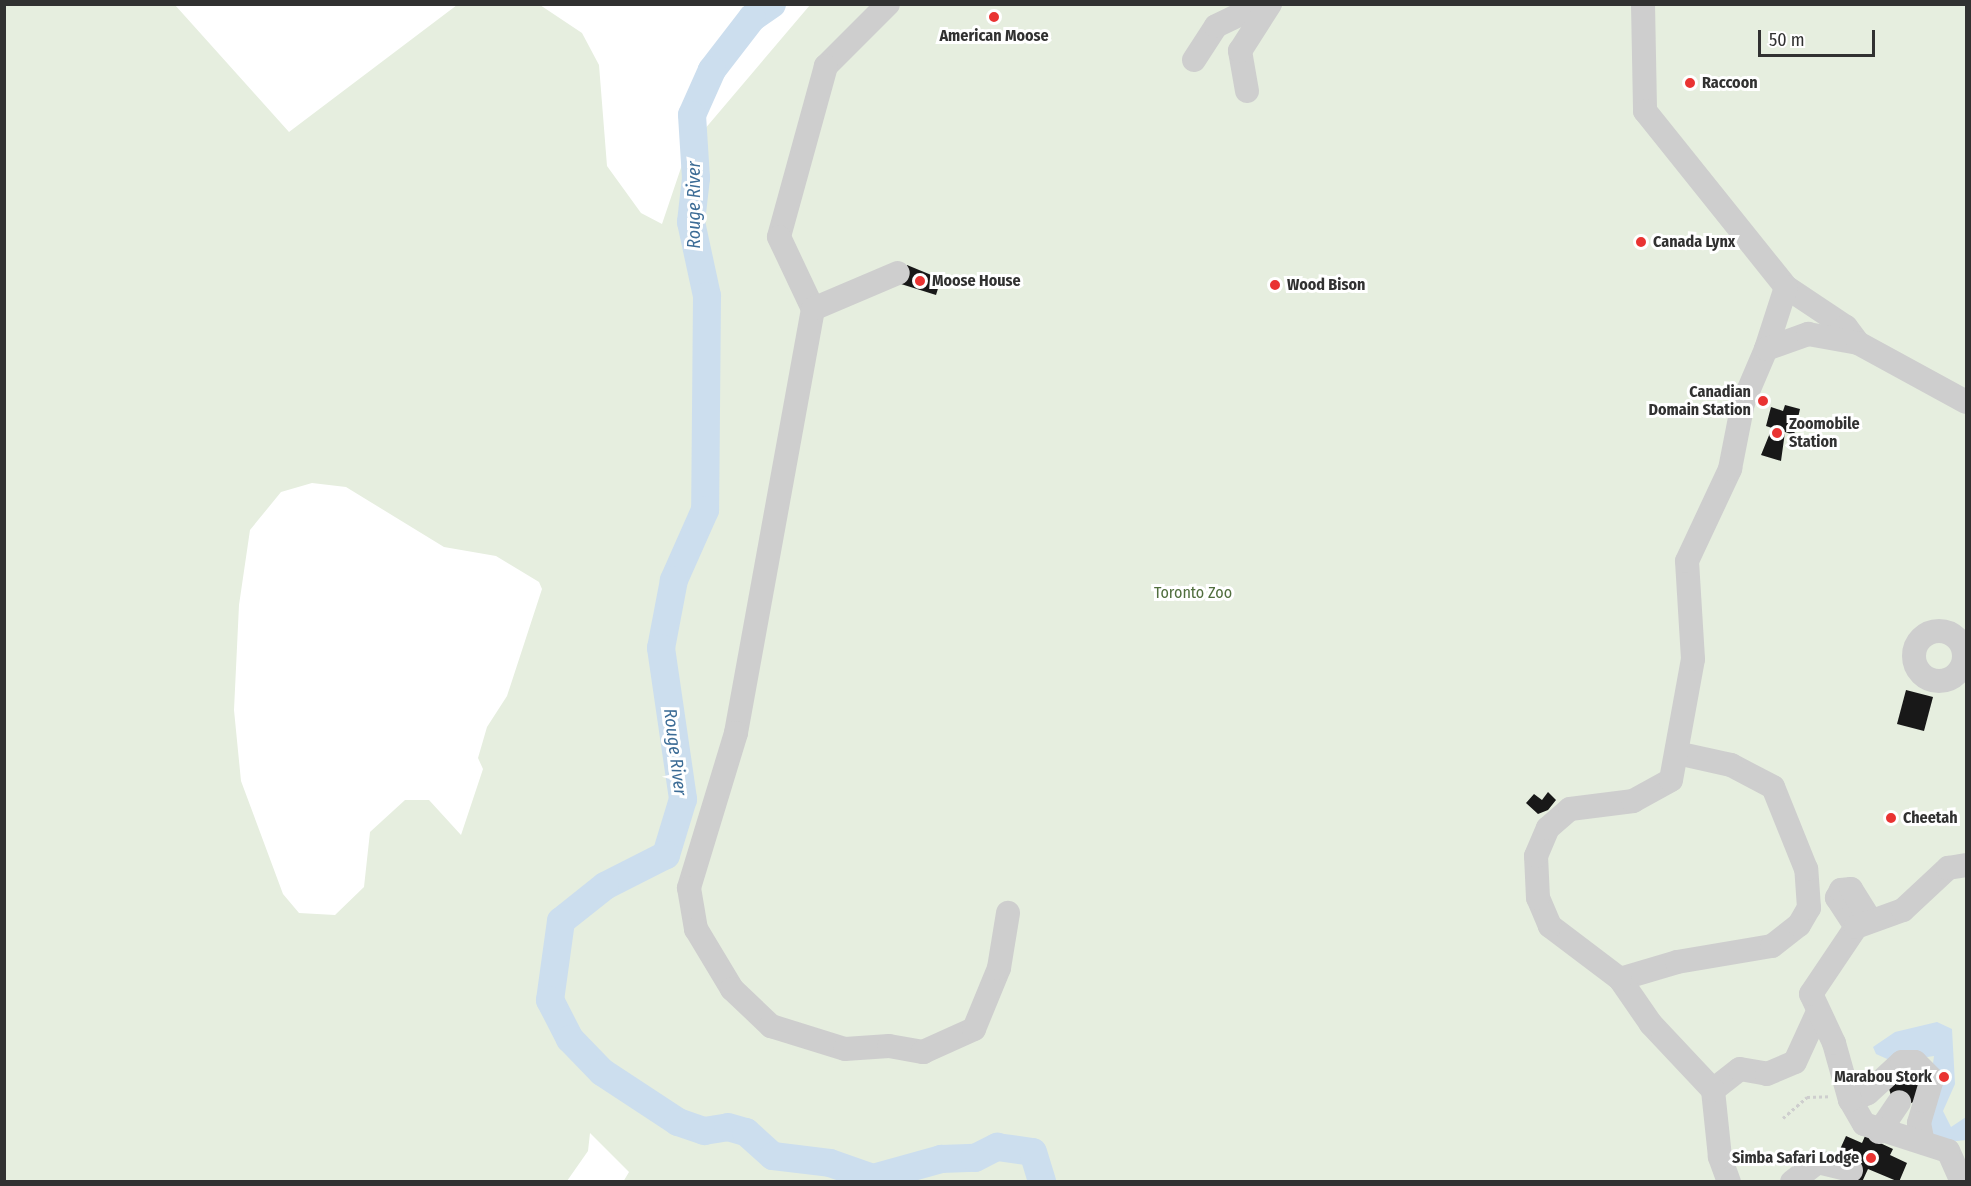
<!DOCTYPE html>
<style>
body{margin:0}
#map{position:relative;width:1971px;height:1186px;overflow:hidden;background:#fff;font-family:"Fira Sans Condensed",sans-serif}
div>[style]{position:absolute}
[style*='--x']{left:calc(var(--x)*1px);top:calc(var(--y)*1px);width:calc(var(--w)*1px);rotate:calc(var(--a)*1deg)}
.green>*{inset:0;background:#e6eedf}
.water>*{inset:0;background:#ccdeee}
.river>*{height:28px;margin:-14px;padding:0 14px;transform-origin:14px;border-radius:14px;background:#ccdeee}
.building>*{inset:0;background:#181818}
.path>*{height:3px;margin-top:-1.5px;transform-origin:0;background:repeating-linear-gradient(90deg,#cecece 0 3px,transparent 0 6px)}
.minor>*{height:24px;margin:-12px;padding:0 12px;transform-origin:12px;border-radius:12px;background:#cecece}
.minor>.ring{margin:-12px;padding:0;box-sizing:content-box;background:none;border:24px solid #cecece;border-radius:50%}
.dots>*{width:16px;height:16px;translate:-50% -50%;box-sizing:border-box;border:3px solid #fff;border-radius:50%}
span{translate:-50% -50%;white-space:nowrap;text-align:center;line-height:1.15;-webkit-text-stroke:6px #fff;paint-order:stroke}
.poi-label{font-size:16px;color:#313131;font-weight:700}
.left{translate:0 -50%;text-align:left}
.right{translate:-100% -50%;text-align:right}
.park-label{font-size:16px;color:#506e3d}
.water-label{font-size:18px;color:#3c6c96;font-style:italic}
.frame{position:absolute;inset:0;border:6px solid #313131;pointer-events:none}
.scale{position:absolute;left:1758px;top:30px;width:117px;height:27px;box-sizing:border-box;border:3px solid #313131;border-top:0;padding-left:8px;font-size:18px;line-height:21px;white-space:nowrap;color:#313131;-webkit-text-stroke:4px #fff;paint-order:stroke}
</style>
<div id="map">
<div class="green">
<div style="clip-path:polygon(evenodd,5px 5px,175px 5px,289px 132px,457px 5px,540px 5px,582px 33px,599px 65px,607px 166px,641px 213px,662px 224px,687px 150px,810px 5px,1966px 5px,1966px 1181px,623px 1182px,629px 1172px,590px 1133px,588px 1151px,567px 1181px,5px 1182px,5px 5px,312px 483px,346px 487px,444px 547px,496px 556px,539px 582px,542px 589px,507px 696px,487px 727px,478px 758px,483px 769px,461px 835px,429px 800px,405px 800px,370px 832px,364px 887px,335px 915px,299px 913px,283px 894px,241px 781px,234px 710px,239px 605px,250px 530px,281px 492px,312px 483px)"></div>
</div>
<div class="water">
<div style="clip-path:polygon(1937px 1022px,1952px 1029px,1955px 1084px,1943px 1111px,1951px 1127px,1966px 1117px,1966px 1140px,1939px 1143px,1924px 1127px,1934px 1056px,1894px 1062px,1876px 1054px,1873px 1047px,1895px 1032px)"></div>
</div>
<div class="river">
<div style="--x:772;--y:4;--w:24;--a:145"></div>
<div style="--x:752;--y:18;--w:66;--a:127.6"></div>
<div style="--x:712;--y:70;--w:49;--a:114"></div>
<div style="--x:692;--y:115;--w:63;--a:86.4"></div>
<div style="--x:696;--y:178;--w:44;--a:96.5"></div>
<div style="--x:691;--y:222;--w:76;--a:77.8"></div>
<div style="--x:707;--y:296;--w:214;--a:90.5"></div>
<div style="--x:705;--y:510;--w:77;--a:113.9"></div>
<div style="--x:674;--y:580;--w:69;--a:100.8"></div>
<div style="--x:661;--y:648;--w:153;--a:81.7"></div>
<div style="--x:683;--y:799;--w:59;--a:106.9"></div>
<div style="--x:666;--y:855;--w:68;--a:153.1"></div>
<div style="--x:605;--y:886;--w:56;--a:141.5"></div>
<div style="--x:561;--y:921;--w:80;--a:97.9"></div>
<div style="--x:550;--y:1000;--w:44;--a:62.9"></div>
<div style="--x:570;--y:1039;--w:46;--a:45.9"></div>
<div style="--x:602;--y:1072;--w:91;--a:33.3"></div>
<div style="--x:678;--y:1122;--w:28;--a:19"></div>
<div style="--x:704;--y:1131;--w:24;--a:-9"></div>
<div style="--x:728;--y:1127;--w:19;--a:16"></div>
<div style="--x:746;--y:1132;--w:36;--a:42"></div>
<div style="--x:773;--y:1156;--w:57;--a:7"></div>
<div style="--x:830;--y:1163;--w:46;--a:19.2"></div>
<div style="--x:873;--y:1178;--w:71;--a:-15.6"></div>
<div style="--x:941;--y:1159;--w:34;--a:-2"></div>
<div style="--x:975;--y:1158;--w:25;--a:-27"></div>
<div style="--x:997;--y:1147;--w:36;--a:8"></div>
<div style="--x:1033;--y:1152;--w:31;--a:73"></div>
</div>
<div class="building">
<div style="clip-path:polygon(907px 265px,941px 279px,936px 295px,901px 284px)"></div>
<div style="clip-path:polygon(1785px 405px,1800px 409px,1794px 435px,1785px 432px,1781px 461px,1761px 455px,1772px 428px,1766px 426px,1771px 407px,1783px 411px)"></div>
<div style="clip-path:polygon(1906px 690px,1933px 697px,1924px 731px,1897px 724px)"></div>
<div style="clip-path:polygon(1548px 792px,1556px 800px,1548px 810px,1538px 814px,1526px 803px,1534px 794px,1542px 800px)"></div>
<div style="clip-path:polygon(1894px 1072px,1920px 1073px,1919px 1100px,1906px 1105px,1892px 1099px,1888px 1085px)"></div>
<div style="clip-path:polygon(1846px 1136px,1862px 1143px,1865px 1136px,1893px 1149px,1890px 1155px,1907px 1163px,1899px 1182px,1868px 1169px,1862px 1182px,1850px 1176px,1837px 1156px)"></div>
</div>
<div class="path">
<div style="--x:1783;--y:1118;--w:32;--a:-41"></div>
<div style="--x:1807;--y:1097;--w:23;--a:-2"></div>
</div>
<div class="minor">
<div style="--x:888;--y:4;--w:88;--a:135"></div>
<div style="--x:826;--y:66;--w:177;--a:105.4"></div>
<div style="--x:779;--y:237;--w:80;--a:64.7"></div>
<div style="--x:813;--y:309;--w:431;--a:100.3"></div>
<div style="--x:736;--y:733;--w:162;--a:106.9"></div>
<div style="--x:689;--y:888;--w:42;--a:80.3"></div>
<div style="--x:696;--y:929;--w:70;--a:59"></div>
<div style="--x:732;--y:989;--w:54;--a:43.5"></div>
<div style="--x:771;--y:1026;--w:77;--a:17.3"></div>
<div style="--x:845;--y:1049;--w:44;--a:-3.9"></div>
<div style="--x:889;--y:1046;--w:35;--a:10"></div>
<div style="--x:923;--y:1052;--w:56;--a:-24.3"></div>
<div style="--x:974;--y:1029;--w:66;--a:-67.7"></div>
<div style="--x:999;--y:968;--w:56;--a:-80.7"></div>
<div style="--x:1643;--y:4;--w:107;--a:88.9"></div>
<div style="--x:1645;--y:111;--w:226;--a:51.3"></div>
<div style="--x:1786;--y:287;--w:72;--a:33.7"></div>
<div style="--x:1846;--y:327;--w:20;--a:53"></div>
<div style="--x:1194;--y:60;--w:40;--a:-57.1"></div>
<div style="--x:1216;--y:26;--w:51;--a:-25.6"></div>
<div style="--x:1247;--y:91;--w:41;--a:-99.9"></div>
<div style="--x:1240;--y:51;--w:56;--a:-57.4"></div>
<div style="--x:813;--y:309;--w:92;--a:-23"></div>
<div style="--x:1766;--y:349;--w:65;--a:-72.1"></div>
<div class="ring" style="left:1914px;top:631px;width:26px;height:26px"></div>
<div style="--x:1856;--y:927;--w:35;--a:-123"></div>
<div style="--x:1837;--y:898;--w:9;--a:-63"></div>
<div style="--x:1841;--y:890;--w:10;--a:-6"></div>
<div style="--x:1851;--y:889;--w:36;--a:58"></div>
<div style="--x:1620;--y:979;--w:59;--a:-16.6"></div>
<div style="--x:1677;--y:962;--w:96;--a:-9.6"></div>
<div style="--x:1772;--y:946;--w:34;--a:-38"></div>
<div style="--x:1799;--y:925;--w:20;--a:-60"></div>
<div style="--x:1809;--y:908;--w:39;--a:-94"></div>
<div style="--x:1806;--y:869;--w:88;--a:-111.9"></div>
<div style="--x:1773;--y:787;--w:47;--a:-152.4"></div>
<div style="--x:1731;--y:765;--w:55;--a:-167.5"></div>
<div style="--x:1713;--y:1090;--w:34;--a:-38"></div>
<div style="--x:1740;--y:1069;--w:27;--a:10"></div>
<div style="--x:1767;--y:1074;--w:30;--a:-23"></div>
<div style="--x:1795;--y:1062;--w:53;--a:-65.4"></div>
<div style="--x:1850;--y:1100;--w:19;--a:-21"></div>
<div style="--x:1868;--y:1093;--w:46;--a:-42.4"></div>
<div style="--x:1902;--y:1062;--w:13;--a:0"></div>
<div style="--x:1915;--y:1062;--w:24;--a:45"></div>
<div style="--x:1932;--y:1079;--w:46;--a:106.5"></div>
<div style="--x:1919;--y:1123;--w:20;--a:79"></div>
<div style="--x:1879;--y:1132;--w:36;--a:-56"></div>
<div style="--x:1729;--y:1182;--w:27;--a:-110"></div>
<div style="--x:1720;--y:1157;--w:67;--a:-96"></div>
<div style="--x:1713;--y:1090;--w:91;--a:-133.2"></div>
<div style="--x:1651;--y:1024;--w:55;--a:-124.6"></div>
<div style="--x:1620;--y:979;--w:88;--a:-142.9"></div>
<div style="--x:1550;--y:926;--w:30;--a:-113"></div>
<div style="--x:1538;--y:898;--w:42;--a:-92.7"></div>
<div style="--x:1536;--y:856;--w:30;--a:-67"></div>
<div style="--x:1548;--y:828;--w:29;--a:-41"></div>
<div style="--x:1570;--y:809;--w:64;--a:-7.2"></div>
<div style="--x:1633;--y:801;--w:43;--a:-28.9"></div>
<div style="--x:1671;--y:780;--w:123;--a:-79.7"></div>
<div style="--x:1693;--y:659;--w:98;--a:-93.5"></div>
<div style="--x:1687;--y:561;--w:102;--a:-64.9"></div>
<div style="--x:1730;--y:469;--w:67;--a:-78.9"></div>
<div style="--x:1743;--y:403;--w:59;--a:-66.9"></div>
<div style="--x:1766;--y:349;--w:45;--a:-19.7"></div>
<div style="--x:1808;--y:334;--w:51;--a:10.2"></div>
<div style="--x:1858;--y:343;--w:123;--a:28.6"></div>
<div style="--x:1792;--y:1182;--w:33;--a:-38"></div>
<div style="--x:1818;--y:1162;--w:34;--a:14"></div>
<div style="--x:1962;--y:1182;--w:34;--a:-114"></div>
<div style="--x:1948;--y:1151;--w:88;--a:-162.2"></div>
<div style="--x:1864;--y:1124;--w:28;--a:-120"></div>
<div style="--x:1850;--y:1100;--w:59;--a:-105.7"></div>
<div style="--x:1834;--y:1043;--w:54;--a:-115.1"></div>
<div style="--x:1811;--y:994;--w:81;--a:-56.1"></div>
<div style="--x:1856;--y:927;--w:50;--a:-19.9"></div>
<div style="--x:1903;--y:910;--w:62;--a:-43"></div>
<div style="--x:1948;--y:868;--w:18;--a:-9"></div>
</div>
<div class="dots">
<div style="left:994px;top:17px;background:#e93332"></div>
<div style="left:1690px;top:83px;background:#e93332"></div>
<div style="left:1641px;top:242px;background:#e93332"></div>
<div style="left:920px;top:281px;background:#e93332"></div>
<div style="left:1275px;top:285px;background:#e93332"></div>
<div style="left:1763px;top:401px;background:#e93332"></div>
<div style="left:1777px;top:433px;background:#e93332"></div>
<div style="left:1891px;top:818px;background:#e93332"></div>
<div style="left:1944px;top:1077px;background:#e93332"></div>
<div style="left:1871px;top:1158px;background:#e93332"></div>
</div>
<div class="poi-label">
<span style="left:994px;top:36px">American Moose</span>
<span class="left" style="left:1702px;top:83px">Raccoon</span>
<span class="left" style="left:1653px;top:242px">Canada Lynx</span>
<span class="left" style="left:932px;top:281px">Moose House</span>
<span class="left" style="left:1287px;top:285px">Wood Bison</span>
<span class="right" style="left:1751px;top:401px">Canadian<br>Domain Station</span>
<span class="left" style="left:1789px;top:433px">Zoomobile<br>Station</span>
<span class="left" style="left:1903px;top:818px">Cheetah</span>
<span class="right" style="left:1932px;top:1077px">Marabou Stork</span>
<span class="right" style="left:1859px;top:1158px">Simba Safari Lodge</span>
</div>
<div class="park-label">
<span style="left:1193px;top:593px">Toronto Zoo</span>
</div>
<div class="water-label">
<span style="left:694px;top:205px;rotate:-90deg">Rouge River</span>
<span style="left:675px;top:752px;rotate:83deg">Rouge River</span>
</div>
<div class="frame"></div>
<div class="scale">50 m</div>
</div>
